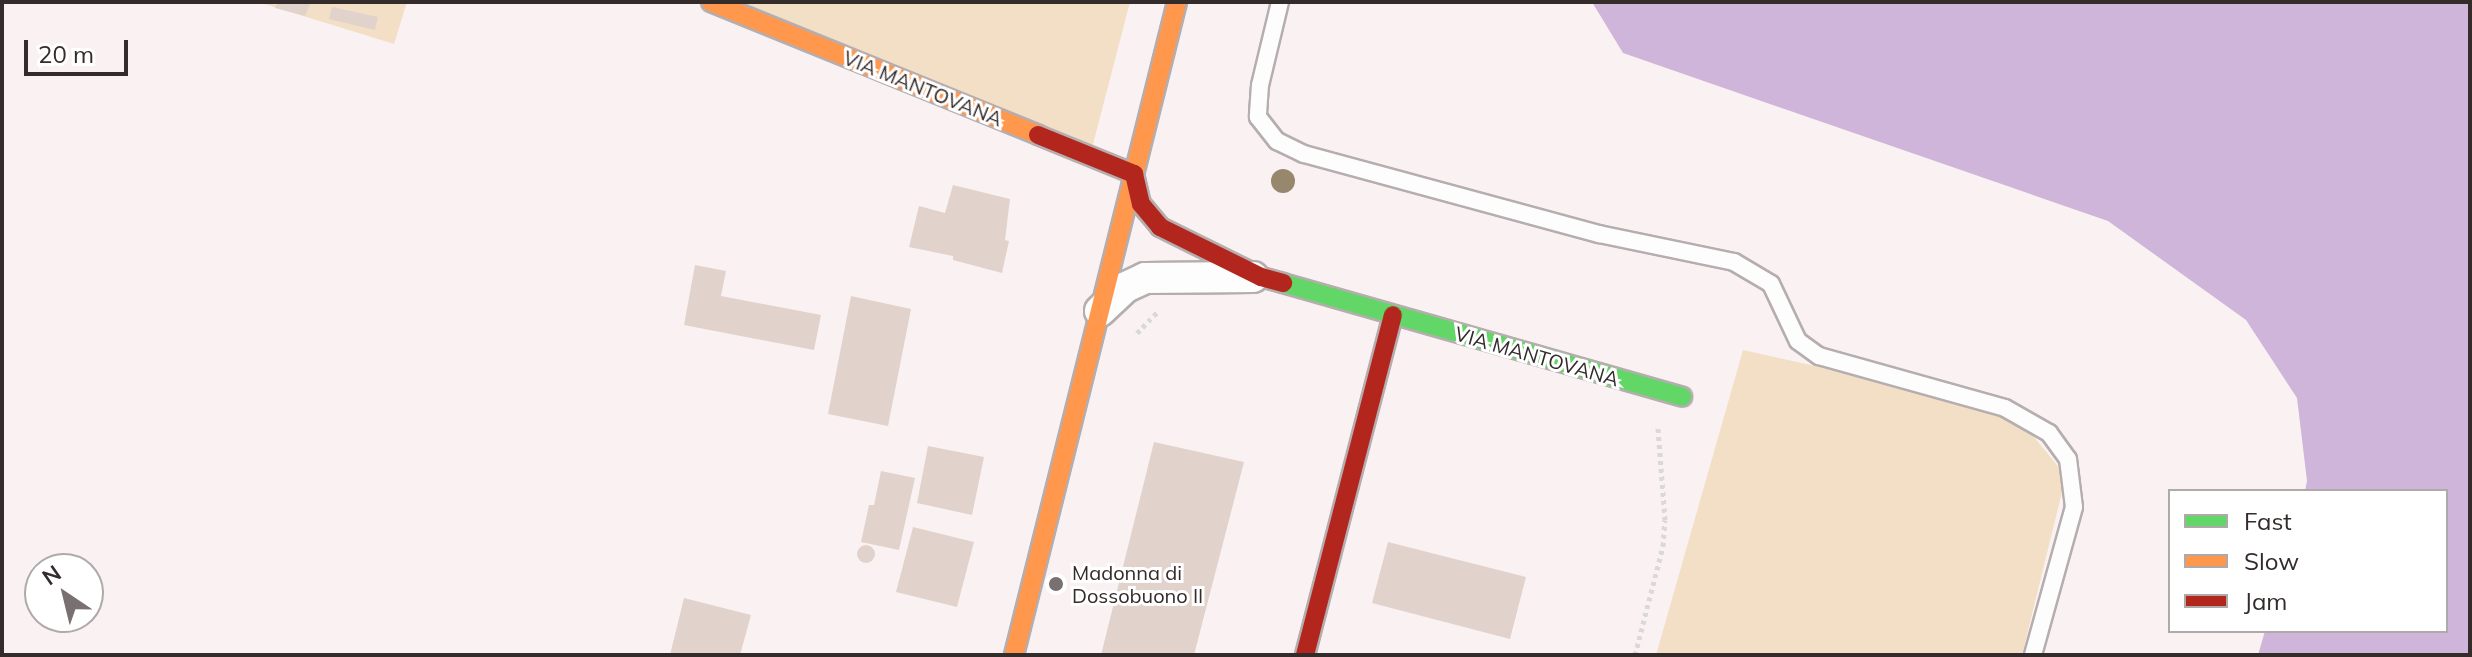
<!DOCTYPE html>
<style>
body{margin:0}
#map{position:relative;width:2472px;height:657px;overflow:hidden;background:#faf2f2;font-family:Mulish,sans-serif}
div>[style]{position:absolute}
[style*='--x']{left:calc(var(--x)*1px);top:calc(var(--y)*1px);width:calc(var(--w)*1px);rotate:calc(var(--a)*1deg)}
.green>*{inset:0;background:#f2dfc6}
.water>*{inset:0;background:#cfb5da}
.building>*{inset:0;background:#e1d2cc}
.round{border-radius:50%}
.path>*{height:5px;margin-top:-2.5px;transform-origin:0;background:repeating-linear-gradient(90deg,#dad8d8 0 4px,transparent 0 8px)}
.roads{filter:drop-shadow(2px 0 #b6aeae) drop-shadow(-2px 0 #b6aeae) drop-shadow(0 2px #b6aeae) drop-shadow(0 -2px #b6aeae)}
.lane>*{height:16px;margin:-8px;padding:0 8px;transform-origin:8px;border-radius:8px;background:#fefdfd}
.street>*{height:30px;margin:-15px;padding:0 15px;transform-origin:15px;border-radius:15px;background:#fefdfd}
.fast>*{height:18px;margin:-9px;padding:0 9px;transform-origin:9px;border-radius:9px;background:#63d668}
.slow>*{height:18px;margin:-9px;padding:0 9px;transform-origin:9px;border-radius:9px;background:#ff974d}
.jam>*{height:18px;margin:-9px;padding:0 9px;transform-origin:9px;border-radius:9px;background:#b3261e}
.trees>*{width:24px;height:24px;margin:-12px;border-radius:50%;background:#96876d}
.dots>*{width:22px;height:22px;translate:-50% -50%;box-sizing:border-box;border:4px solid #fff;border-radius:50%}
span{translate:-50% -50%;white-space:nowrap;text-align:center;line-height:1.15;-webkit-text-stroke:6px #fff;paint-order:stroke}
.street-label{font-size:20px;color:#342b2b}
.poi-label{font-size:20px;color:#342b2b}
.left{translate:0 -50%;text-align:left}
.frame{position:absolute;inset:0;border:4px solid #342b2b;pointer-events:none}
.legend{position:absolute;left:2168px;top:489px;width:280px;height:144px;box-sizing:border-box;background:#fff;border:2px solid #aeaaaa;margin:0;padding:10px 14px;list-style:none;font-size:24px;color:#342b2b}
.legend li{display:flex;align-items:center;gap:16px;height:40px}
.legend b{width:40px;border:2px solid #aeaaaa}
.north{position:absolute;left:24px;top:553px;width:80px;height:80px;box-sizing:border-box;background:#fff;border:2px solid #aeaaaa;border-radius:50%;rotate:325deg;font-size:22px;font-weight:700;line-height:32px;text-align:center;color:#342b2b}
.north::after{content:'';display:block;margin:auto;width:28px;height:36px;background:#797171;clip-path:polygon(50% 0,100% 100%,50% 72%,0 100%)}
.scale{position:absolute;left:24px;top:40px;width:104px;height:36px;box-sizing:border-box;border:4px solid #342b2b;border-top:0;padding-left:10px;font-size:24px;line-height:28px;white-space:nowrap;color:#342b2b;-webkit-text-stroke:6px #fff;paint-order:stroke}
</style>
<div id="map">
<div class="green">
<div style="clip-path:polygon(258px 2px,407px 2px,394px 44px)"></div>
<div style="clip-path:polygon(718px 2px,1130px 2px,1091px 152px)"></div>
<div style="clip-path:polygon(1743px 350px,2012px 410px,2066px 476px,2022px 655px,1656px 655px)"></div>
</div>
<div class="water">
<div style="clip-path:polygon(1592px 2px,2470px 2px,2470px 655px,2258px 655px,2265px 631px,2446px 631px,2446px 491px,2305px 491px,2307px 481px,2297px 398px,2246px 320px,2108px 221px,1623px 53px)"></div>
</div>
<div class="building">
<div style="clip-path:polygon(278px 2px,311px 2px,305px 16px,275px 8px)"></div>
<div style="clip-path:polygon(332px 7px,378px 17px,375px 30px,329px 19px)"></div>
<div style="clip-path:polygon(953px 185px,1010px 199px,1005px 240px,1009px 241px,1002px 273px,953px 260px,953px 256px,909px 247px,919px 206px,945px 213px)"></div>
<div style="clip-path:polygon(695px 265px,726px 271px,721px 296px,821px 315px,814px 350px,684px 325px)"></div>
<div style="clip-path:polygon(851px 296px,911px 309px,888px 426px,828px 414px)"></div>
<div style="clip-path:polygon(1154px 442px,1244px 462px,1194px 655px,1101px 655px)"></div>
<div style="clip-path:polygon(928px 446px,984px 457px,972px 515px,917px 503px)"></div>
<div style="clip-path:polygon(881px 471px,915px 478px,899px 550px,861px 542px,869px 505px,874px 505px)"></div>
<div style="clip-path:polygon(913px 527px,974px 542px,957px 607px,896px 592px)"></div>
<div style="clip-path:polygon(1388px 542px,1526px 577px,1510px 639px,1372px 603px)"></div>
<div class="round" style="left:857px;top:545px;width:18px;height:18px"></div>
<div style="clip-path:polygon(684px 598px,751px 615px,740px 655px,670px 655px)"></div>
</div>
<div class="path">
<div style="--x:1137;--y:333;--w:29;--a:-46"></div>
<div style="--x:1635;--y:655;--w:113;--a:-75.6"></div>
<div style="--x:1663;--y:546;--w:26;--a:-86"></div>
<div style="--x:1665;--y:520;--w:92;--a:-94.4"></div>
</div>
<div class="roads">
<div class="lane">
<div style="--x:1280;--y:2;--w:85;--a:103.5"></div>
<div style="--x:1260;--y:85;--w:32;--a:94"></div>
<div style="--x:1258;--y:117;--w:31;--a:52"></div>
<div style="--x:1277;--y:141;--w:30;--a:26"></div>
<div style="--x:1304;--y:154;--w:306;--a:15.2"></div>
<div style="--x:1599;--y:234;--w:138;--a:11.7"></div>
<div style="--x:1734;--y:262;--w:43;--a:30.7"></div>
<div style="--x:1771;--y:284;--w:63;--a:64.7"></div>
<div style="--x:1798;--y:341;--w:26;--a:36"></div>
<div style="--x:1819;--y:356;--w:193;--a:15.6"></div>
<div style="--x:2005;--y:408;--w:51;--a:29.6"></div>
<div style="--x:2049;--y:433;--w:32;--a:54"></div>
<div style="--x:2068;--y:459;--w:48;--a:82.9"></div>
<div style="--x:2074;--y:507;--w:154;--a:105.5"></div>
</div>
<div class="street">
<div style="--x:1100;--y:311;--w:35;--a:-43"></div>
<div style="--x:1126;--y:287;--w:21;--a:-25"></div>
<div style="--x:1145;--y:278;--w:108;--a:-0.5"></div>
</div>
<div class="fast">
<div style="--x:1283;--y:283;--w:415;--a:15.9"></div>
</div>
<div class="slow">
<div style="--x:711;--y:2;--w:353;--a:22.1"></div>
<div style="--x:1014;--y:655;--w:673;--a:-75.98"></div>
</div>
<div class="jam">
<div style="--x:1038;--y:135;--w:104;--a:22.1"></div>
<div style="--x:1134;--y:174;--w:31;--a:77"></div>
<div style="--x:1141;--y:204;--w:30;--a:50"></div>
<div style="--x:1160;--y:227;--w:113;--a:26.3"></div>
<div style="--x:1261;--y:277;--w:23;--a:15"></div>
<div style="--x:1305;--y:655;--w:351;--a:-75.5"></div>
</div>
</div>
<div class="trees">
<div style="left:1283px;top:181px"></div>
</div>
<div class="dots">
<div style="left:1056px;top:584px;background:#797171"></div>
</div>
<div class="street-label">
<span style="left:923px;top:88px;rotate:22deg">VIA MANTOVANA</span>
<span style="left:1537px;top:356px;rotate:16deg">VIA MANTOVANA</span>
</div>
<div class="poi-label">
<span class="left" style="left:1072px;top:584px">Madonna di<br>Dossobuono II</span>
</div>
<div class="frame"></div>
<ul class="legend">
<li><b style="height:10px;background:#63d668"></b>Fast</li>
<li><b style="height:10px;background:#ff974d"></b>Slow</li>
<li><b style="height:10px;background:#b3261e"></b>Jam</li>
</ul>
<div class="north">N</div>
<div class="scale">20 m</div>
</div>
